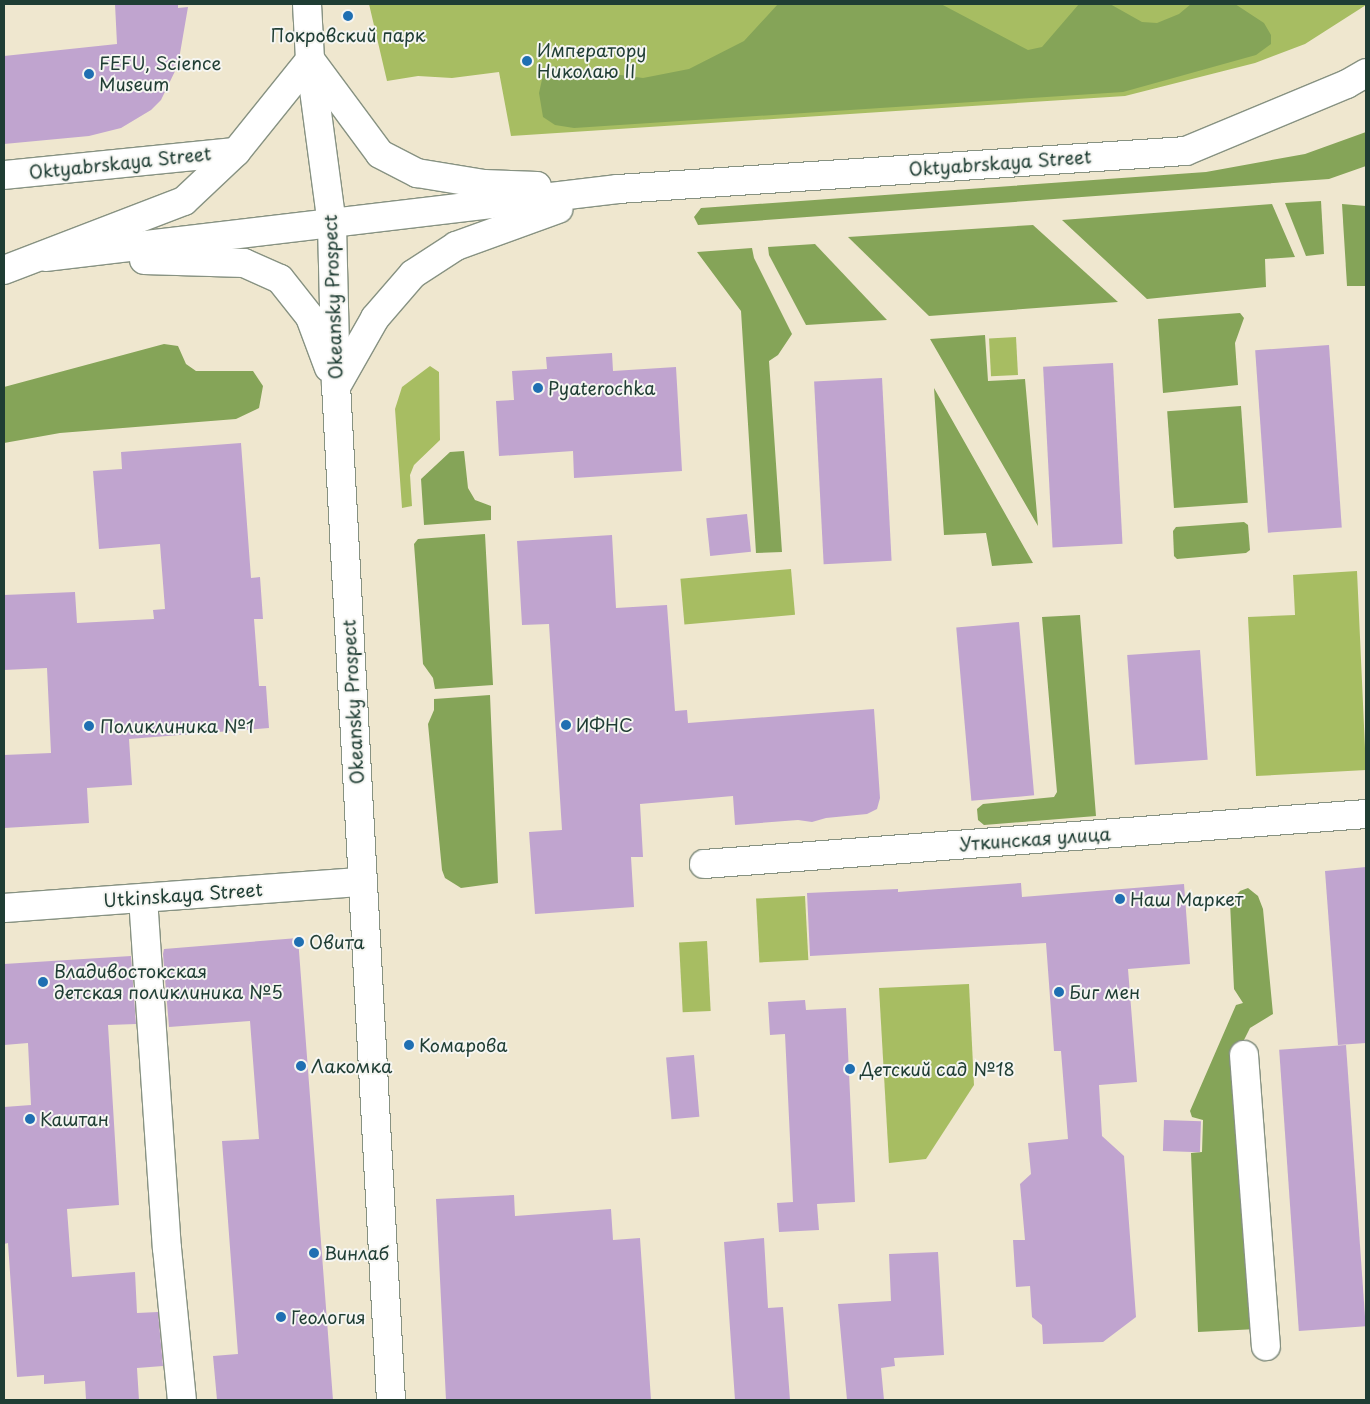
<!DOCTYPE html>
<meta charset="utf-8">
<style>
body{margin:0}
#map{position:relative;width:1370px;height:1404px;overflow:hidden;background:#efe7cf;font-family:"Playpen Sans",sans-serif}
div>[style]{position:absolute}
.green>*{inset:0;background:#a7bd62;transform-origin:0 0}
.forest>*{inset:0;background:#85a458;transform-origin:0 0}
.building>*{inset:0;background:#c0a4cf;transform-origin:0 0}
.roads{filter:drop-shadow(1px 0 #879282) drop-shadow(-1px 0 #879282) drop-shadow(0 1px #879282) drop-shadow(0 -1px #879282)}
.minor>*{height:28px;margin:-14px;padding:0 14px;transform-origin:14px;border-radius:14px;background:#fff}
.major>*{height:28px;margin:-14px;padding:0 14px;transform-origin:14px;border-radius:14px;background:#fff}
.dots>*{width:14px;height:14px;translate:-50% -50%;box-sizing:border-box;border:2px solid #f6f6f2;border-radius:50%}
span{translate:-50% -50%;white-space:nowrap;text-align:center;line-height:1.15;-webkit-text-stroke:4px #f6f6f2;paint-order:stroke}
.poi-label{font-size:18px;color:#1f3d34}
.left{translate:0 -50%;text-align:left}
.street-label{font-size:18px;color:#1f3d34}
.frame{position:absolute;inset:0;border:5px solid #1f3d34;pointer-events:none}
</style>
<div id="map">
<div class="green">
<i style="clip-path:polygon(369px 4px,1366px 4px,1366px 5px,1305px 44px,1255px 63px,1125px 96px,511px 136px,499px 72px,452px 78px,418px 76px,387px 81px)"></i>
<i style="left:1016px;top:337px;width:38px;height:27px;rotate:87deg"></i>
<i style="clip-path:polygon(430px 366px,439px 372px,440px 440px,414px 465px,410px 475px,412px 506px,402px 508px,395px 409px,402px 387px)"></i>
<i style="left:791px;top:569px;width:46px;height:111px;rotate:85deg"></i>
<i style="clip-path:polygon(1357px 571px,1366px 770px,1256px 776px,1248px 617px,1295px 615px,1293px 575px)"></i>
<i style="left:805px;top:896px;width:64px;height:49px;rotate:87deg"></i>
<i style="left:707px;top:941px;width:70px;height:28px;rotate:87deg"></i>
<i style="clip-path:polygon(969px 984px,974px 1085px,926px 1159px,889px 1163px,879px 988px)"></i>
</div>
<div class="forest">
<i style="clip-path:polygon(778px 4px,941px 4px,1028px 50px,1042px 47px,1079px 4px,1110px 4px,1142px 22px,1157px 23px,1179px 14px,1191px 4px,1235px 4px,1264px 23px,1271px 35px,1271px 44px,1256px 55px,1123px 92px,574px 128px,555px 125px,543px 117px,539px 93px,543px 75px,553px 66px,643px 78px,689px 69px,744px 41px)"></i>
<i style="clip-path:polygon(1366px 132px,1366px 166px,1329px 179px,698px 225px,694px 217px,701px 208px,1206px 172px,1305px 154px)"></i>
<i style="clip-path:polygon(1321px 201px,1324px 254px,1306px 256px,1285px 203px)"></i>
<i style="clip-path:polygon(1272px 204px,1295px 257px,1265px 259px,1266px 287px,1147px 299px,1062px 220px)"></i>
<i style="clip-path:polygon(1342px 204px,1366px 206px,1366px 286px,1347px 286px)"></i>
<i style="clip-path:polygon(1033px 225px,1118px 302px,929px 316px,848px 237px)"></i>
<i style="clip-path:polygon(815px 244px,887px 320px,806px 325px,769px 255px,768px 247px)"></i>
<i style="clip-path:polygon(752px 248px,754px 258px,792px 334px,778px 355px,769px 361px,782px 552px,756px 553px,741px 311px,697px 252px)"></i>
<i style="clip-path:polygon(1240px 313px,1244px 318px,1235px 343px,1238px 385px,1163px 393px,1158px 319px)"></i>
<i style="clip-path:polygon(985px 335px,988px 381px,1025px 379px,1038px 526px,930px 339px)"></i>
<i style="clip-path:polygon(164px 344px,178px 346px,186px 364px,196px 371px,253px 371px,263px 386px,259px 408px,236px 419px,60px 433px,4px 443px,4px 387px)"></i>
<i style="clip-path:polygon(934px 388px,1033px 563px,992px 566px,986px 533px,944px 535px)"></i>
<i style="left:1241px;top:406px;width:97px;height:74px;rotate:86deg"></i>
<i style="clip-path:polygon(464px 451px,468px 488px,475px 500px,491px 506px,491px 520px,424px 525px,421px 479px,450px 452px)"></i>
<i style="clip-path:polygon(1244px 522px,1248px 525px,1250px 550px,1246px 553px,1177px 559px,1174px 556px,1173px 531px,1176px 527px)"></i>
<i style="clip-path:polygon(485px 534px,493px 685px,435px 689px,433px 678px,423px 664px,414px 544px,418px 539px)"></i>
<i style="clip-path:polygon(1080px 615px,1096px 816px,984px 825px,978px 820px,977px 809px,983px 804px,1054px 797px,1057px 792px,1042px 617px)"></i>
<i style="clip-path:polygon(490px 695px,498px 883px,461px 888px,445px 878px,442px 870px,428px 724px,434px 710px,434px 699px)"></i>
<i style="clip-path:polygon(1248px 888px,1258px 896px,1263px 909px,1273px 1014px,1250px 1028px,1237px 1054px,1257px 1329px,1198px 1332px,1191px 1153px,1202px 1152px,1203px 1120px,1192px 1117px,1190px 1111px,1236px 1005px,1243px 1003px,1234px 989px,1230px 902px,1240px 891px)"></i>
</div>
<div class="building">
<i style="clip-path:polygon(115px 4px,178px 4px,178px 8px,188px 7px,178px 65px,161px 100px,151px 110px,121px 128px,89px 136px,4px 144px,4px 56px,117px 44px)"></i>
<i style="left:1329px;top:345px;width:183px;height:74px;rotate:86deg"></i>
<i style="clip-path:polygon(612px 353px,613px 371px,676px 367px,682px 471px,574px 478px,573px 451px,499px 456px,496px 401px,514px 400px,512px 371px,547px 369px,546px 357px)"></i>
<i style="left:1113px;top:363px;width:181px;height:70px;rotate:87deg"></i>
<i style="left:882px;top:378px;width:183px;height:68px;rotate:87deg"></i>
<i style="clip-path:polygon(241px 443px,251px 578px,260px 577px,263px 619px,254px 619px,259px 686px,266px 686px,269px 728px,129px 739px,132px 785px,87px 788px,89px 823px,4px 828px,4px 755px,51px 753px,47px 668px,4px 670px,4px 595px,75px 592px,77px 623px,154px 619px,153px 610px,165px 609px,160px 544px,99px 549px,93px 471px,122px 469px,121px 452px)"></i>
<i style="left:747px;top:514px;width:38px;height:41px;rotate:84deg"></i>
<i style="clip-path:polygon(612px 535px,616px 608px,667px 605px,675px 711px,687px 710px,688px 723px,874px 709px,880px 798px,877px 809px,867px 814px,826px 818px,812px 822px,798px 820px,735px 825px,733px 796px,640px 804px,643px 857px,631px 857px,634px 907px,535px 914px,529px 832px,562px 830px,549px 624px,522px 625px,517px 541px)"></i>
<i style="left:1019px;top:622px;width:174px;height:63px;rotate:85deg"></i>
<i style="left:1200px;top:650px;width:110px;height:73px;rotate:86deg"></i>
<i style="clip-path:polygon(1366px 867px,1366px 1043px,1338px 1045px,1325px 871px)"></i>
<i style="clip-path:polygon(1021px 883px,1022px 897px,1184px 884px,1190px 964px,1128px 969px,1137px 1082px,1099px 1085px,1102px 1136px,1124px 1156px,1136px 1317px,1103px 1342px,1043px 1344px,1042px 1325px,1032px 1317px,1030px 1286px,1016px 1287px,1013px 1240px,1025px 1240px,1020px 1184px,1031px 1174px,1028px 1143px,1068px 1139px,1061px 1051px,1054px 1051px,1046px 943px,810px 956px,807px 893px,898px 889px,898px 892px)"></i>
<i style="clip-path:polygon(298px 938px,333px 1400px,217px 1400px,213px 1356px,238px 1354px,222px 1141px,259px 1139px,250px 1021px,169px 1027px,163px 954px,164px 949px)"></i>
<i style="clip-path:polygon(131px 956px,136px 1024px,108px 1025px,119px 1205px,67px 1209px,72px 1277px,135px 1272px,137px 1313px,158px 1312px,163px 1366px,137px 1368px,139px 1400px,86px 1400px,85px 1381px,44px 1384px,44px 1375px,17px 1377px,8px 1243px,4px 1244px,4px 1107px,31px 1105px,28px 1043px,4px 1045px,4px 964px)"></i>
<i style="clip-path:polygon(805px 1000px,806px 1010px,846px 1008px,855px 1202px,817px 1204px,819px 1230px,779px 1232px,777px 1203px,793px 1202px,785px 1034px,770px 1035px,768px 1002px)"></i>
<i style="left:1346px;top:1045px;width:282px;height:67px;rotate:86deg"></i>
<i style="left:694px;top:1055px;width:62px;height:28px;rotate:85deg"></i>
<i style="left:1164px;top:1120px;width:37px;height:31px;rotate:2deg"></i>
<i style="clip-path:polygon(514px 1195px,515px 1216px,611px 1209px,613px 1240px,640px 1238px,651px 1400px,446px 1400px,436px 1199px)"></i>
<i style="clip-path:polygon(764px 1238px,768px 1308px,783px 1307px,790px 1400px,735px 1400px,724px 1242px)"></i>
<i style="clip-path:polygon(938px 1252px,944px 1355px,894px 1358px,895px 1366px,881px 1368px,884px 1400px,847px 1400px,838px 1304px,891px 1301px,889px 1254px)"></i>
</div>
<div class="roads">
<div class="minor">
<i style="left:4px;top:175px;width:233px;rotate:-5.7deg"></i>
<i style="left:704px;top:864px;width:664px;rotate:-4.32deg"></i>
<i style="left:143px;top:898px;width:351px;rotate:86.1deg"></i>
<i style="left:167px;top:1248px;width:153px;rotate:84.4deg"></i>
<i style="left:4px;top:908px;width:359px;rotate:-4.2deg"></i>
<i style="left:1244px;top:1055px;width:292px;rotate:85.7deg"></i>
</div>
<div class="major">
<i style="left:307px;top:4px;width:56px;rotate:86.9deg"></i>
<i style="left:310px;top:60px;width:166px;rotate:82.4deg"></i>
<i style="left:332px;top:225px;width:160px;rotate:88.6deg"></i>
<i style="left:336px;top:385px;width:1016px;rotate:86.9deg"></i>
<i style="left:312px;top:62px;width:114px;rotate:53.5deg"></i>
<i style="left:380px;top:154px;width:42px;rotate:27.2deg"></i>
<i style="left:417px;top:173px;width:68px;rotate:9.3deg"></i>
<i style="left:484px;top:184px;width:53px;rotate:2.2deg"></i>
<i style="left:45px;top:257px;width:577px;rotate:-6.77deg"></i>
<i style="left:618px;top:189px;width:569px;rotate:-3.83deg"></i>
<i style="left:1186px;top:151px;width:174px;rotate:-22.6deg"></i>
<i style="left:1347px;top:84px;width:22px;rotate:-30deg"></i>
<i style="left:144px;top:260px;width:100px;rotate:1.7deg"></i>
<i style="left:244px;top:263px;width:39px;rotate:24deg"></i>
<i style="left:280px;top:279px;width:48px;rotate:51.7deg"></i>
<i style="left:310px;top:317px;width:54px;rotate:69.6deg"></i>
<i style="left:4px;top:270px;width:193px;rotate:-21deg"></i>
<i style="left:184px;top:201px;width:71px;rotate:-43.3deg"></i>
<i style="left:236px;top:152px;width:118px;rotate:-51.2deg"></i>
<i style="left:337px;top:385px;width:77px;rotate:-60.4deg"></i>
<i style="left:375px;top:318px;width:58px;rotate:-49.2deg"></i>
<i style="left:413px;top:274px;width:51px;rotate:-33.1deg"></i>
<i style="left:456px;top:246px;width:109px;rotate:-19.9deg"></i>
</div>
</div>
<div class="dots">
<i style="left:348px;top:16px;background:#1f6fb2"></i>
<i style="left:527px;top:61px;background:#1f6fb2"></i>
<i style="left:89px;top:74px;background:#1f6fb2"></i>
<i style="left:538px;top:388px;background:#1f6fb2"></i>
<i style="left:566px;top:725px;background:#1f6fb2"></i>
<i style="left:89px;top:726px;background:#1f6fb2"></i>
<i style="left:1120px;top:899px;background:#1f6fb2"></i>
<i style="left:299px;top:942px;background:#1f6fb2"></i>
<i style="left:43px;top:982px;background:#1f6fb2"></i>
<i style="left:1059px;top:992px;background:#1f6fb2"></i>
<i style="left:409px;top:1045px;background:#1f6fb2"></i>
<i style="left:301px;top:1066px;background:#1f6fb2"></i>
<i style="left:850px;top:1069px;background:#1f6fb2"></i>
<i style="left:30px;top:1119px;background:#1f6fb2"></i>
<i style="left:314px;top:1253px;background:#1f6fb2"></i>
<i style="left:281px;top:1317px;background:#1f6fb2"></i>
</div>
<div class="poi-label">
<span style="left:348px;top:35px">Покровский парк</span>
<span class="left" style="left:537px;top:61px">Императору<br>Николаю II</span>
<span class="left" style="left:99px;top:74px">FEFU, Science<br>Museum</span>
<span class="left" style="left:548px;top:388px">Pyaterochka</span>
<span class="left" style="left:576px;top:725px">ИФНС</span>
<span class="left" style="left:100px;top:726px">Поликлиника №1</span>
<span class="left" style="left:1130px;top:899px">Наш Маркет</span>
<span class="left" style="left:309px;top:942px">Овита</span>
<span class="left" style="left:54px;top:982px">Владивостокская<br>детская поликлиника №5</span>
<span class="left" style="left:1069px;top:992px">Биг мен</span>
<span class="left" style="left:419px;top:1045px">Комарова</span>
<span class="left" style="left:311px;top:1066px">Лакомка</span>
<span class="left" style="left:860px;top:1069px">Детский сад №18</span>
<span class="left" style="left:40px;top:1119px">Каштан</span>
<span class="left" style="left:324px;top:1253px">Винлаб</span>
<span class="left" style="left:291px;top:1317px">Геология</span>
</div>
<div class="street-label">
<span style="left:120px;top:163px;rotate:-6deg">Oktyabrskaya Street</span>
<span style="left:1000px;top:163px;rotate:-4deg">Oktyabrskaya Street</span>
<span style="left:333px;top:297px;rotate:-92deg">Okeansky Prospect</span>
<span style="left:353px;top:702px;rotate:-93deg">Okeansky Prospect</span>
<span style="left:1035px;top:839px;rotate:-4deg">Уткинская улица</span>
<span style="left:183px;top:895px;rotate:-4deg">Utkinskaya Street</span>
</div>
<div class="frame"></div>
</div>
